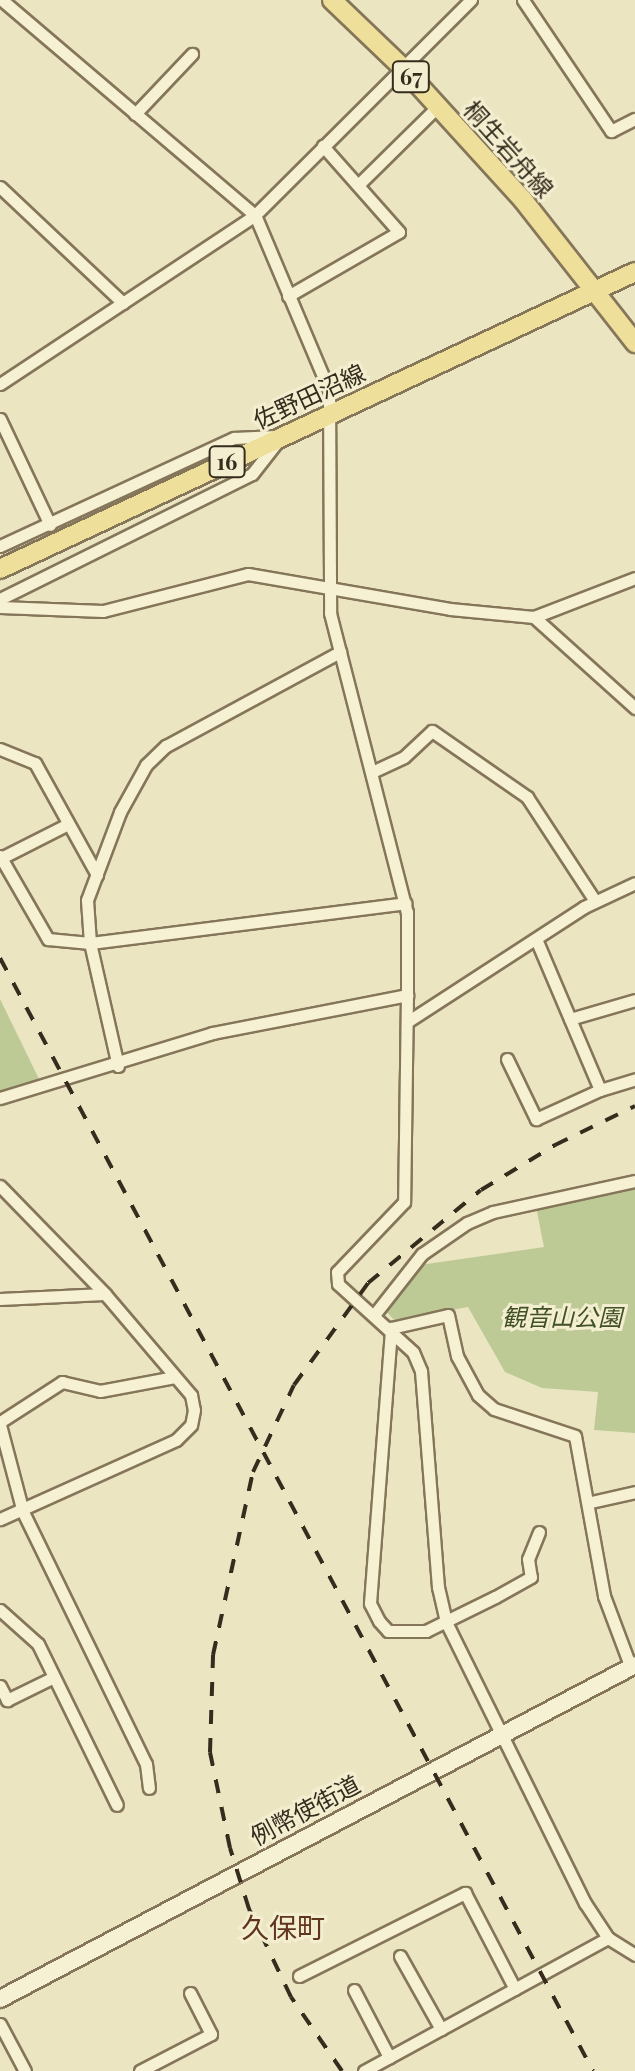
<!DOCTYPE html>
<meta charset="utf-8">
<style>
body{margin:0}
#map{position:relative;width:635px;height:2071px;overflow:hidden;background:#ece5c2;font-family:"Playfair Display","Noto Sans JP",serif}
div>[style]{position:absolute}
.green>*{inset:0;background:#bdca96}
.roads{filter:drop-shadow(2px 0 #85765a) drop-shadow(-2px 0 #85765a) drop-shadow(0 2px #85765a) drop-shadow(0 -2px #85765a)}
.street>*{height:11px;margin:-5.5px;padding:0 5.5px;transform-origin:5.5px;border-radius:5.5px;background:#f7f1d4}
.secondary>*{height:16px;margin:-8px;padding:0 8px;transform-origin:8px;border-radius:8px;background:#f7f1d4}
.primary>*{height:18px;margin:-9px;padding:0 9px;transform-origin:9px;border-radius:9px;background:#eedf9a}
.rail>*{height:4px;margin-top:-2px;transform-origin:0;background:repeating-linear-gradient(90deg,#352c1d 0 14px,transparent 0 28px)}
span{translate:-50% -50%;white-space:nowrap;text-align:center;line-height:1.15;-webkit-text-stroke:6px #f4eed1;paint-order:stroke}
.shield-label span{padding:2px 6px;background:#f4eed1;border:2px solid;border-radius:6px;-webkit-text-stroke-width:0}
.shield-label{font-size:22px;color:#352c1d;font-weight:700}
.street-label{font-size:24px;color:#352c1d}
.park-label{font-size:24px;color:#405125;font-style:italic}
.quarter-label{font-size:28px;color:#60351e}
</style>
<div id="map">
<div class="green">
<i style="clip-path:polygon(0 999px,40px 1081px,0 1092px)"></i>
<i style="clip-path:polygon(635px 1188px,635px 1433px,594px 1430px,598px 1392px,542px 1388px,505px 1372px,468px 1307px,394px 1320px,384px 1309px,420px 1265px,544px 1247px,536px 1207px)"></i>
</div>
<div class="roads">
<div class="street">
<i style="left:2px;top:0;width:332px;rotate:40.4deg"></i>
<i style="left:255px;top:215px;width:190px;rotate:67.1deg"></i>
<i style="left:329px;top:390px;width:223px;rotate:89.7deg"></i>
<i style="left:330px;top:613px;width:309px;rotate:75.6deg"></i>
<i style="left:407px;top:912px;width:83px;rotate:90deg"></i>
<i style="left:407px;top:995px;width:207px;rotate:90.8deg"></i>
<i style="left:404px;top:1202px;width:97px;rotate:133.7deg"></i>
<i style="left:337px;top:1272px;width:12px;rotate:85deg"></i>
<i style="left:338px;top:1284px;width:101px;rotate:42.2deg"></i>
<i style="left:413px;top:1352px;width:21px;rotate:67deg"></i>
<i style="left:421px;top:1371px;width:217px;rotate:85.5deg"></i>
<i style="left:438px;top:1587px;width:36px;rotate:77deg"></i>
<i style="left:446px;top:1622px;width:313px;rotate:63.7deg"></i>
<i style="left:585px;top:1903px;width:42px;rotate:56.7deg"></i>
<i style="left:608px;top:1938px;width:32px;rotate:32deg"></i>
<i style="left:523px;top:0;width:158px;rotate:56.1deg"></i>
<i style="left:611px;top:131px;width:27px;rotate:-27deg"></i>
<i style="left:135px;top:114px;width:83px;rotate:-46.5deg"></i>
<i style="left:358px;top:185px;width:112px;rotate:-44.6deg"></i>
<i style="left:0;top:187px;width:169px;rotate:43.3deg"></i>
<i style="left:288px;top:296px;width:128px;rotate:-30deg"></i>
<i style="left:399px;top:232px;width:115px;rotate:-131.5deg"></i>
<i style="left:0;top:384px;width:306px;rotate:-33.5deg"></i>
<i style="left:255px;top:215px;width:305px;rotate:-44.9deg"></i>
<i style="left:0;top:419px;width:117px;rotate:64.7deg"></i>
<i style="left:0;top:546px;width:258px;rotate:-24.8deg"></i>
<i style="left:234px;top:438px;width:42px;rotate:-2.7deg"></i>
<i style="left:0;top:599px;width:281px;rotate:-26.4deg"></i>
<i style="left:252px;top:474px;width:39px;rotate:-52deg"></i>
<i style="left:0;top:607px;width:103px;rotate:2.2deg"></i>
<i style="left:103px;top:611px;width:150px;rotate:-14.3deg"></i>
<i style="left:248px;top:574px;width:205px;rotate:9.8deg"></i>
<i style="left:450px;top:609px;width:84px;rotate:5.4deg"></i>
<i style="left:534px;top:617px;width:108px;rotate:-21.1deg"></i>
<i style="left:534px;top:617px;width:136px;rotate:42deg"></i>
<i style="left:0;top:749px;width:38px;rotate:22deg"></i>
<i style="left:35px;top:763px;width:128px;rotate:61deg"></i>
<i style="left:372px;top:772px;width:35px;rotate:-25deg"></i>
<i style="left:404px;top:757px;width:38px;rotate:-43deg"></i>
<i style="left:432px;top:731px;width:116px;rotate:34.8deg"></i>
<i style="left:527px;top:797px;width:124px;rotate:56.8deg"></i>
<i style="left:0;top:856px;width:96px;rotate:60deg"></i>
<i style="left:48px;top:939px;width:42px;rotate:5.4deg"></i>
<i style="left:90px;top:943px;width:318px;rotate:-7.2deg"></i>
<i style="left:1px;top:858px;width:75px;rotate:-26.9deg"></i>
<i style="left:536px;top:939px;width:164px;rotate:67deg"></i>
<i style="left:600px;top:1090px;width:37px;rotate:-17deg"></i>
<i style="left:570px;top:1019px;width:68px;rotate:-16.3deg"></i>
<i style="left:407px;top:1022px;width:211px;rotate:-33deg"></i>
<i style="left:584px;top:907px;width:56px;rotate:-25.2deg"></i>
<i style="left:507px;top:1059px;width:67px;rotate:64.2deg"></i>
<i style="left:536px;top:1119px;width:70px;rotate:-24.4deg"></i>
<i style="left:118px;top:1066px;width:126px;rotate:-102.8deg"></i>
<i style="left:90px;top:943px;width:43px;rotate:-94deg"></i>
<i style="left:87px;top:900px;width:94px;rotate:-69.4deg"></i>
<i style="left:120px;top:812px;width:54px;rotate:-61deg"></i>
<i style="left:146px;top:765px;width:28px;rotate:-44deg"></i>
<i style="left:166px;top:746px;width:198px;rotate:-28.4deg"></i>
<i style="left:0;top:1098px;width:222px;rotate:-17deg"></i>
<i style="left:212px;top:1033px;width:199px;rotate:-11deg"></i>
<i style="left:0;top:1186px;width:151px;rotate:45.8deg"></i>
<i style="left:105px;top:1294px;width:133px;rotate:49.6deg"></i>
<i style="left:191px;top:1395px;width:15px;rotate:79deg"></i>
<i style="left:194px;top:1410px;width:15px;rotate:101deg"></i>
<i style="left:191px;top:1425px;width:21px;rotate:135deg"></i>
<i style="left:176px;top:1440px;width:193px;rotate:155.8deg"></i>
<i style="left:0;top:1299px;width:104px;rotate:-2.8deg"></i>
<i style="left:374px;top:1315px;width:78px;rotate:-51.8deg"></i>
<i style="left:422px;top:1254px;width:55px;rotate:-34.6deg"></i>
<i style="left:467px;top:1223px;width:28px;rotate:-23deg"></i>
<i style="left:493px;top:1212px;width:145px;rotate:-12.3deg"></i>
<i style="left:0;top:1422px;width:74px;rotate:-32.8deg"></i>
<i style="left:62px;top:1382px;width:39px;rotate:13deg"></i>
<i style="left:100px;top:1391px;width:76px;rotate:-10.6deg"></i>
<i style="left:0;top:1425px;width:90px;rotate:75.2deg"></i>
<i style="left:23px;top:1512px;width:280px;rotate:64deg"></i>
<i style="left:146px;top:1764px;width:24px;rotate:83deg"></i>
<i style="left:591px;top:1502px;width:45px;rotate:-12.8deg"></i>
<i style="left:539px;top:1532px;width:29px;rotate:112deg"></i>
<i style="left:528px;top:1559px;width:18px;rotate:81deg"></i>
<i style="left:531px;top:1577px;width:41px;rotate:150.9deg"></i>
<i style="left:495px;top:1597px;width:77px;rotate:153.8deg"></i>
<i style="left:426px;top:1631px;width:38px;rotate:180deg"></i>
<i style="left:388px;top:1631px;width:13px;rotate:-132deg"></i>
<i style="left:379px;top:1621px;width:20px;rotate:-117deg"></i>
<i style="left:370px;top:1603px;width:276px;rotate:-85.6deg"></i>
<i style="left:391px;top:1328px;width:58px;rotate:-12.8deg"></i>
<i style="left:448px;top:1315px;width:42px;rotate:77.6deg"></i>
<i style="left:457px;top:1356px;width:44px;rotate:61.7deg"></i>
<i style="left:478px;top:1395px;width:21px;rotate:41deg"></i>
<i style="left:494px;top:1409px;width:85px;rotate:18.4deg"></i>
<i style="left:575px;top:1436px;width:163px;rotate:79.7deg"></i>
<i style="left:604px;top:1596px;width:77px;rotate:69.4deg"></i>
<i style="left:0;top:1610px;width:51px;rotate:41.8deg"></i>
<i style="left:38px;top:1644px;width:179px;rotate:63.9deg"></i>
<i style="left:0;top:1686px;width:16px;rotate:63deg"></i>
<i style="left:7px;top:1700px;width:52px;rotate:-26.1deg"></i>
<i style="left:400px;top:1956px;width:84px;rotate:60.7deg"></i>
<i style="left:299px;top:1976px;width:186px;rotate:-26.6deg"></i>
<i style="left:465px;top:1893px;width:108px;rotate:62.5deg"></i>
<i style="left:354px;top:1990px;width:76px;rotate:62.4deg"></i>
<i style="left:0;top:2024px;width:53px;rotate:62deg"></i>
<i style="left:140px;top:2071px;width:80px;rotate:-27.5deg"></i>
<i style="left:211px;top:2034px;width:46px;rotate:-117.1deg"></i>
<i style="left:364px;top:2071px;width:278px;rotate:-28.6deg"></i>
</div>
<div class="secondary">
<i style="left:0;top:1999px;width:717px;rotate:-27.74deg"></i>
</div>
<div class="primary">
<i style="left:332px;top:0;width:98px;rotate:43.8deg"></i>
<i style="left:403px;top:68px;width:178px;rotate:47.7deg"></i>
<i style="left:523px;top:200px;width:182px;rotate:51.9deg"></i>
<i style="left:0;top:569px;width:701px;rotate:-25.07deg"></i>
</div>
</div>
<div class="rail">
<i style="left:0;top:958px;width:1261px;rotate:61.95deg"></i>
<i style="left:342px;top:2071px;width:90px;rotate:-124.6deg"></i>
<i style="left:291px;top:1997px;width:98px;rotate:-115.5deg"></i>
<i style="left:249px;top:1909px;width:64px;rotate:-107.3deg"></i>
<i style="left:230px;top:1848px;width:98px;rotate:-101.8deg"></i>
<i style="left:210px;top:1752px;width:97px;rotate:-88.2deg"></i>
<i style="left:213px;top:1655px;width:187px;rotate:-77.7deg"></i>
<i style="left:253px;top:1472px;width:96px;rotate:-64.8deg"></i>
<i style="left:294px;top:1385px;width:126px;rotate:-54deg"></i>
<i style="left:368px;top:1283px;width:146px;rotate:-39.5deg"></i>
<i style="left:481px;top:1190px;width:87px;rotate:-31.3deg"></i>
<i style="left:555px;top:1145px;width:89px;rotate:-26deg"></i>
</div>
<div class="shield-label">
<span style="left:411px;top:77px">67</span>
<span style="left:227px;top:462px">16</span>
</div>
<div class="street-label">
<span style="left:509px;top:149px;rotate:48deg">桐生岩舟線</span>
<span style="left:309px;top:396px;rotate:-25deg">佐野田沼線</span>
<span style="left:305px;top:1810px;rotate:-28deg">例幣使街道</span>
</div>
<div class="park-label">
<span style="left:562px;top:1317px">観音山公園</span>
</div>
<div class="quarter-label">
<span style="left:283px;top:1927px">久保町</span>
</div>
</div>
